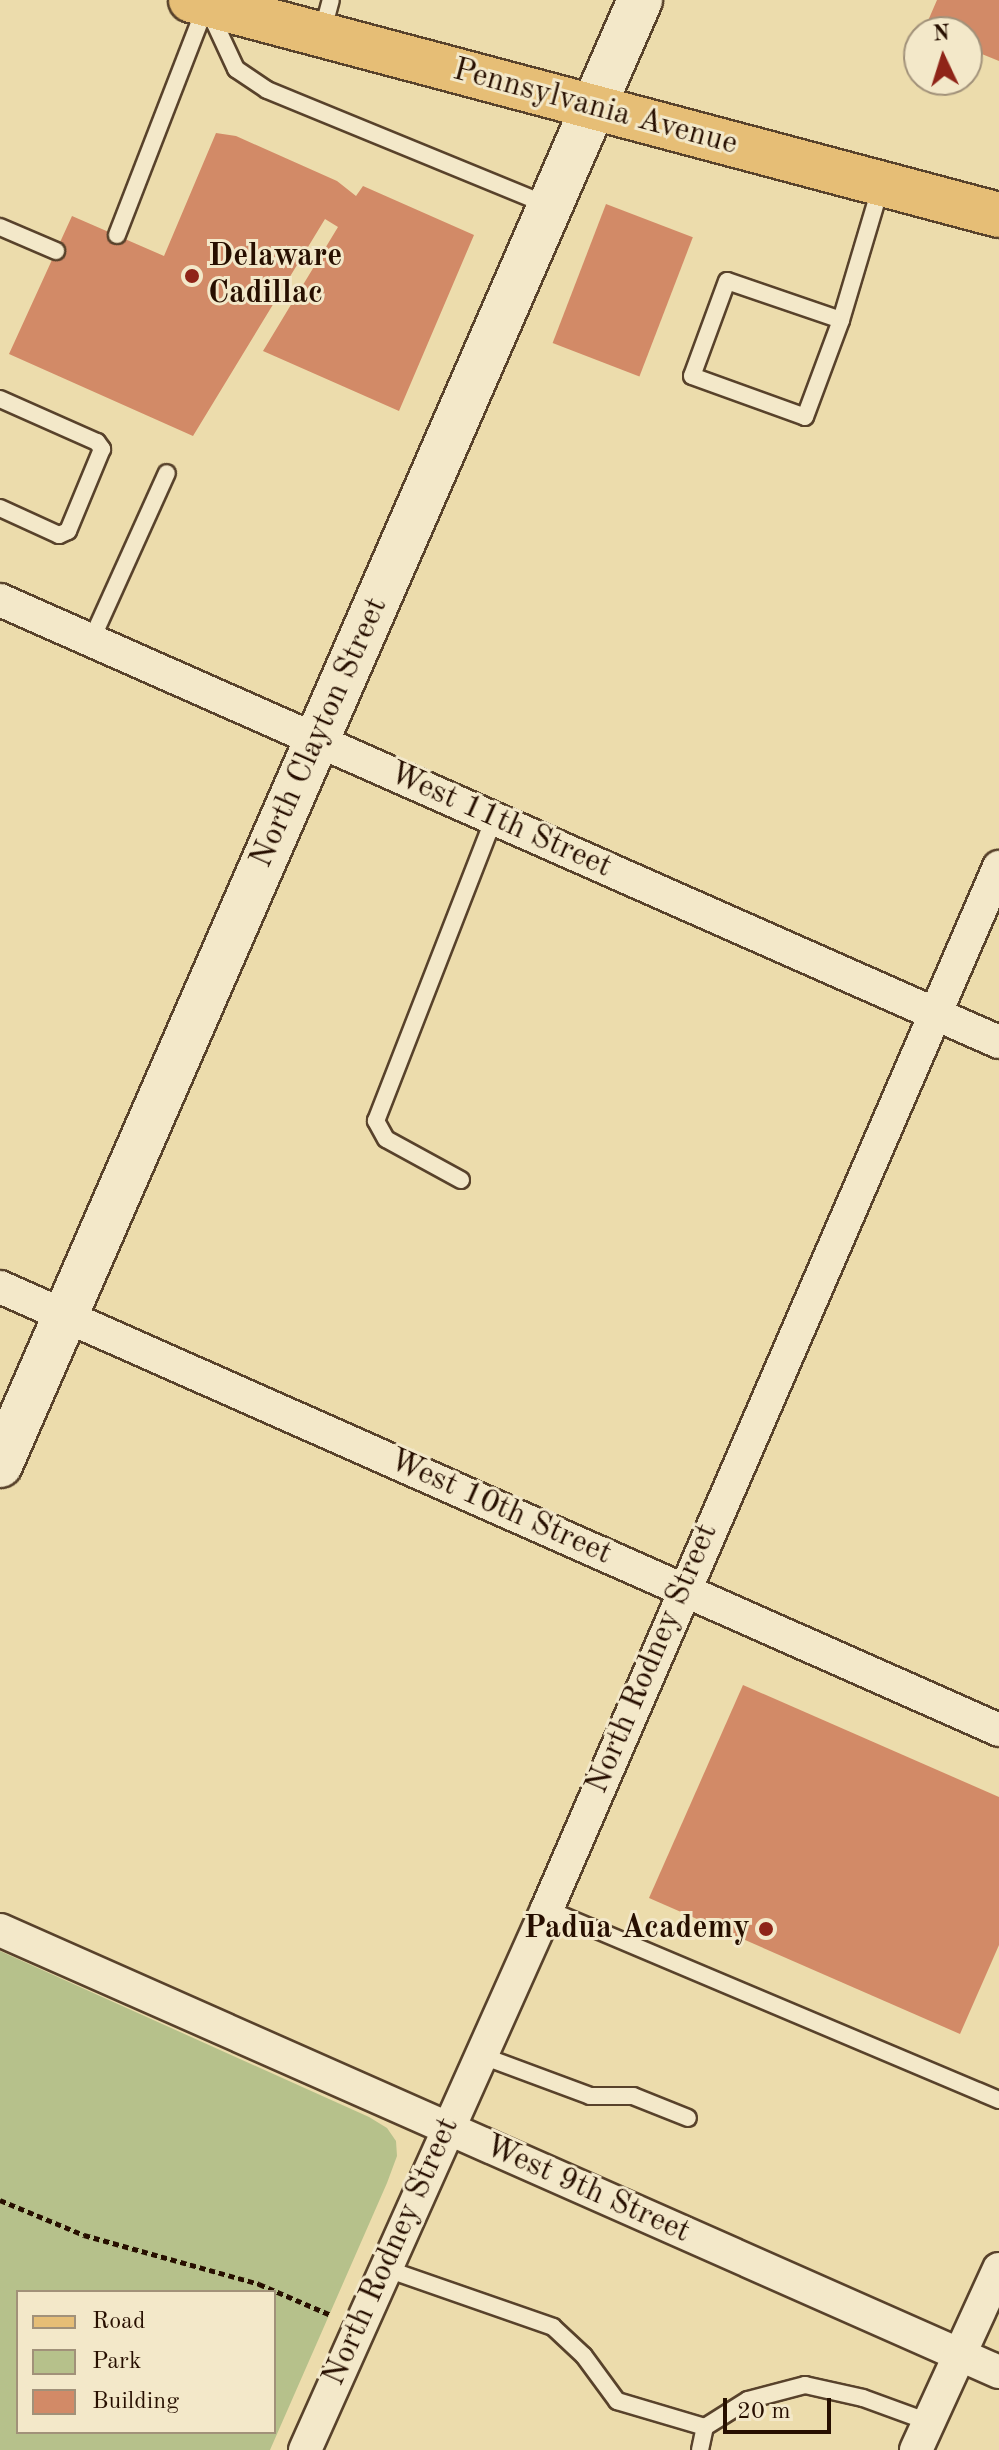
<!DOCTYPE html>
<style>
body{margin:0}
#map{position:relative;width:999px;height:2450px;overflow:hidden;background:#ecdcac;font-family:"Old Standard TT",serif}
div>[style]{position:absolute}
.green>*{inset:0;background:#b6c18b}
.building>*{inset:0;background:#d28a67;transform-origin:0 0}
.path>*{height:5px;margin-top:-2.5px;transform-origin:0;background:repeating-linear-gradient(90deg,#270f00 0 6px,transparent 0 10px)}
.roads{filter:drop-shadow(2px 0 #58422b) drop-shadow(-2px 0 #58422b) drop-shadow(0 2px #58422b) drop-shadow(0 -2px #58422b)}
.lane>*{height:16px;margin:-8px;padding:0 8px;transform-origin:8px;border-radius:8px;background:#f3e8c9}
.street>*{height:32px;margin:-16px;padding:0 16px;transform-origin:16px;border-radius:16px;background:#f3e8c9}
.secondary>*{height:44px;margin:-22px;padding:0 22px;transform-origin:22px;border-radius:22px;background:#f3e8c9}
.primary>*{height:44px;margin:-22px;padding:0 22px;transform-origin:22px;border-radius:22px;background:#e6be76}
.dots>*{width:22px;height:22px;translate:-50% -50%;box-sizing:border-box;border:4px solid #f3e8c9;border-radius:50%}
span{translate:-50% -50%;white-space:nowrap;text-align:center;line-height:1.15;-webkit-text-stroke:6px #f3e8c9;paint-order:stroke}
.street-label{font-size:32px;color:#270f00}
.poi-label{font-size:32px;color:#270f00;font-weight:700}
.left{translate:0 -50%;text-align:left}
.right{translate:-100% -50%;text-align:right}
.legend{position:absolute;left:16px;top:2290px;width:260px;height:144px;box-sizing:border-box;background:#f3e8c9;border:2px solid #a19179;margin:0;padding:10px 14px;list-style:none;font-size:24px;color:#270f00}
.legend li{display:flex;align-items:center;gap:16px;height:40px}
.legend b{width:40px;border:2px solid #a19179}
.north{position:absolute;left:903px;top:16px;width:80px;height:80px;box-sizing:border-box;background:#f3e8c9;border:2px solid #a19179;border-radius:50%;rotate:356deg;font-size:22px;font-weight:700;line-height:32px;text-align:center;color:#270f00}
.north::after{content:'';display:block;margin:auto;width:28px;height:36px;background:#8f2418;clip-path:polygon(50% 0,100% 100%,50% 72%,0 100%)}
.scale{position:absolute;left:723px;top:2398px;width:108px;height:36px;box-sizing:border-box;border:4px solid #270f00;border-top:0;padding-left:10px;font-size:24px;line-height:28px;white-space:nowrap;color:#270f00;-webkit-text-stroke:6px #f3e8c9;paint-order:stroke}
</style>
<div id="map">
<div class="green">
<i style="clip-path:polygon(evenodd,0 1951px,369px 2117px,387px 2128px,396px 2141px,397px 2156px,387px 2183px,270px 2450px,0 2450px,0 1951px,18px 2292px,274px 2292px,274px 2432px,18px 2432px,18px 2292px)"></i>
</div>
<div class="building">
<i style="clip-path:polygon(937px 0,999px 0,999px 61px,967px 48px,967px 32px,924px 30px)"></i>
<i style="clip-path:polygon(216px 133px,236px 136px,337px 181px,356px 196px,363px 186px,474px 235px,399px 411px,263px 351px,338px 227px,325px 219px,193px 436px,9px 354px,72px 216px,164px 256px)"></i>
<i style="left:606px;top:204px;width:93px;height:149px;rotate:21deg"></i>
<i style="clip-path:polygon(743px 1685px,999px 1797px,999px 1945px,960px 2034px,649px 1898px)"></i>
</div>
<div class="path">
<i style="left:0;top:2200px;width:91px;rotate:22.6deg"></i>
<i style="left:84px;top:2235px;width:182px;rotate:15.6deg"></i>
<i style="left:259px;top:2284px;width:78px;rotate:23.3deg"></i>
</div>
<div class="roads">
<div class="lane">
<i style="left:210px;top:13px;width:62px;rotate:65.1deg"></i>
<i style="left:236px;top:69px;width:37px;rotate:34deg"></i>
<i style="left:267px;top:90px;width:306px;rotate:22.3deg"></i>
<i style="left:322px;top:33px;width:34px;rotate:-75deg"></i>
<i style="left:0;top:227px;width:61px;rotate:23.2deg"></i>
<i style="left:117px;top:235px;width:247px;rotate:-68.8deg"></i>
<i style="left:841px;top:320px;width:120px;rotate:-161.1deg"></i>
<i style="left:727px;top:281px;width:101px;rotate:110.2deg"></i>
<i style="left:692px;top:376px;width:120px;rotate:19.9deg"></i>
<i style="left:805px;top:417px;width:103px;rotate:-69.6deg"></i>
<i style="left:841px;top:320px;width:140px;rotate:-73.4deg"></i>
<i style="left:0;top:399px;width:106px;rotate:23.9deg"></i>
<i style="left:97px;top:442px;width:9px;rotate:54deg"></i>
<i style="left:102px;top:449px;width:89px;rotate:112.5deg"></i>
<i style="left:68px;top:531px;width:10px;rotate:156deg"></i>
<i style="left:59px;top:535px;width:65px;rotate:-155.4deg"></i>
<i style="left:91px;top:641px;width:184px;rotate:-65.7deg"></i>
<i style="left:461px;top:1180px;width:85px;rotate:-151.3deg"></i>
<i style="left:386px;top:1139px;width:21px;rotate:-119deg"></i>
<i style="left:376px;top:1121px;width:324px;rotate:-68.7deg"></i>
<i style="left:547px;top:1909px;width:491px;rotate:22.9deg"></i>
<i style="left:480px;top:2055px;width:117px;rotate:20.4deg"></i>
<i style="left:590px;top:2096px;width:43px"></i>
<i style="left:633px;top:2096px;width:59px;rotate:21.8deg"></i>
<i style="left:384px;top:2268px;width:179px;rotate:19.2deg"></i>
<i style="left:553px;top:2327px;width:42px;rotate:43.1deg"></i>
<i style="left:584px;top:2356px;width:56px;rotate:53.7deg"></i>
<i style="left:617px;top:2401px;width:92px;rotate:16.5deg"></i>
<i style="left:700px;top:2450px;width:24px;rotate:-78deg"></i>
<i style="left:705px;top:2427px;width:51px;rotate:-32.1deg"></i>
<i style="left:748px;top:2400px;width:59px;rotate:-14.7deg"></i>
<i style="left:805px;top:2385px;width:59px;rotate:12.6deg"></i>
<i style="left:863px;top:2398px;width:70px;rotate:20deg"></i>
</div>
<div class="street">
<i style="left:0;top:600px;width:1092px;rotate:23.87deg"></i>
<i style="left:0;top:1287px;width:1093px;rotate:23.91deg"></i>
<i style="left:0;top:1930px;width:1092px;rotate:23.87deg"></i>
<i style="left:305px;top:2450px;width:593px;rotate:-65.9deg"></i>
<i style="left:547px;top:1909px;width:1136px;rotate:-66.55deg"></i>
<i style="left:916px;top:2450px;width:199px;rotate:-65.4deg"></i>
</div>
<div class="secondary">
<i style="left:0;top:1465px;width:1599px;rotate:-66.4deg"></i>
</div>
<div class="primary">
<i style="left:191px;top:0;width:836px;rotate:14.9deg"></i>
</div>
</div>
<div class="dots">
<i style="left:192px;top:276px;background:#8f2418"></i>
<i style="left:766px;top:1929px;background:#8f2418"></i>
</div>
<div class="street-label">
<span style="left:595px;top:108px;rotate:15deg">Pennsylvania Avenue</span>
<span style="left:320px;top:733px;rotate:-66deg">North Clayton Street</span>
<span style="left:500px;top:821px;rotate:24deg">West 11th Street</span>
<span style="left:500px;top:1508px;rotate:24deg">West 10th Street</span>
<span style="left:653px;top:1659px;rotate:-67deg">North Rodney Street</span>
<span style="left:587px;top:2190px;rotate:24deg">West 9th Street</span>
<span style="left:392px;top:2252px;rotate:-66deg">North Rodney Street</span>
</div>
<div class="poi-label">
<span class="left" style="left:208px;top:276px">Delaware<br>Cadillac</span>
<span class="right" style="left:750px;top:1929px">Padua Academy</span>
</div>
<ul class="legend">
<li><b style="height:10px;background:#e6be76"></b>Road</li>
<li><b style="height:22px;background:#b6c18b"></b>Park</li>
<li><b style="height:22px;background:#d28a67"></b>Building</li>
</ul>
<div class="north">N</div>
<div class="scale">20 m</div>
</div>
